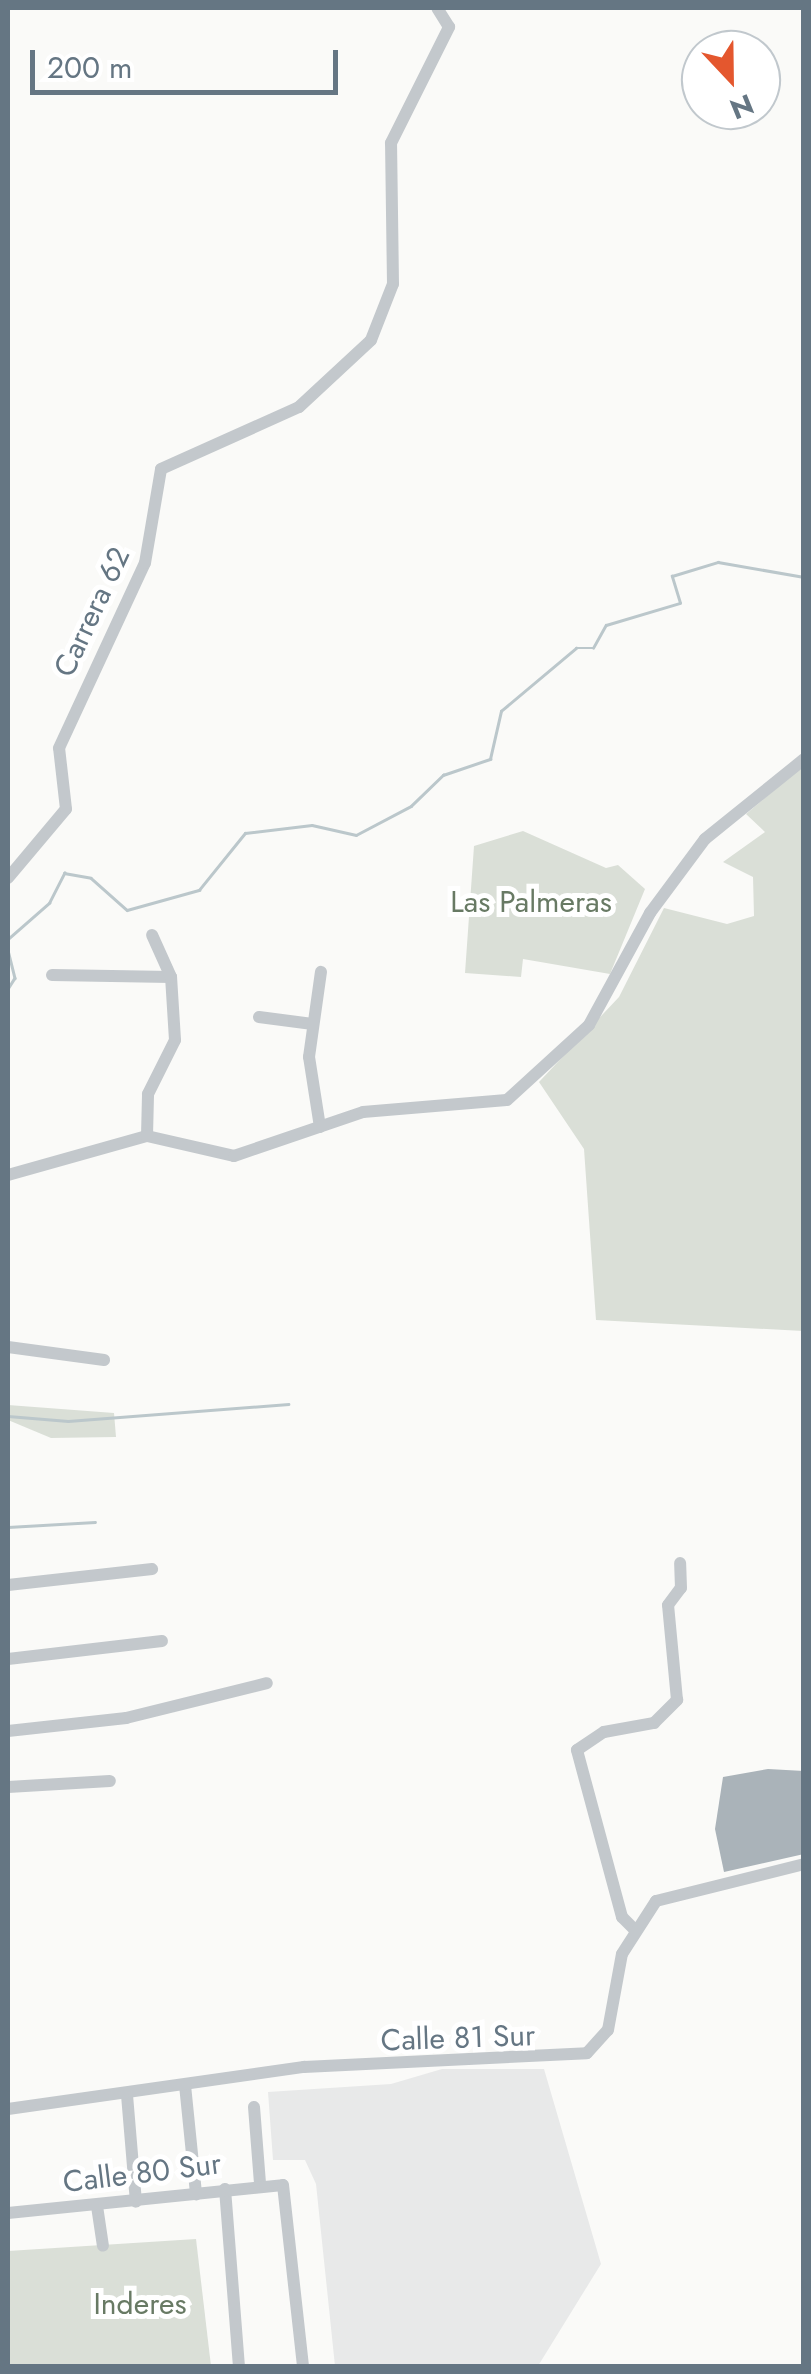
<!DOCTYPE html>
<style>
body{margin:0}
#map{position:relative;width:811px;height:2374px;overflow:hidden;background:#fafaf8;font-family:Jost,sans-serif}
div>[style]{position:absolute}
.built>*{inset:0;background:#e8e9e9}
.green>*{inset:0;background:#dadfd7}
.stream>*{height:2.5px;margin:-1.25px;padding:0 1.25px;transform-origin:1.25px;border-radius:1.25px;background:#bbc7cb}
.building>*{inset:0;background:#aab3b9}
.minor>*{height:12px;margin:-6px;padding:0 6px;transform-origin:6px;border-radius:6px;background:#c3c8cc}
span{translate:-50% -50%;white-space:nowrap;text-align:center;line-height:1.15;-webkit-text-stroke:10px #fff;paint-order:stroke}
.street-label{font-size:30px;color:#657683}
.park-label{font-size:30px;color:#687a64}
.frame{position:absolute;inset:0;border:10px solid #657683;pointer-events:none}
.north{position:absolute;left:681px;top:30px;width:100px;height:100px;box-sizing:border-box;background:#fff;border:2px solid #c1c8cd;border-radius:50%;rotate:158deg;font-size:28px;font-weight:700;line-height:40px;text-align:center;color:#657683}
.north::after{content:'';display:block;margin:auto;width:35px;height:45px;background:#e4572e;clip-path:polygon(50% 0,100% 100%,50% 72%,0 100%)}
.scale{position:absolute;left:30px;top:50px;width:308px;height:45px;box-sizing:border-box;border:5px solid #657683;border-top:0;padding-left:12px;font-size:30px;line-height:35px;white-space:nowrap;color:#657683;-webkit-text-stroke:8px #fff;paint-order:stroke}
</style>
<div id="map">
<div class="built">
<i style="clip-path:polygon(442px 2069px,544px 2069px,601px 2264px,538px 2366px,335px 2366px,316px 2184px,305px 2160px,273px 2160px,268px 2092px,391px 2084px)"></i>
</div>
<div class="green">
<i style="clip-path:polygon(803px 766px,803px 1331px,596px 1320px,584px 1149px,539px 1082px,619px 997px,664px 908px,727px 924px,754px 916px,753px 877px,723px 862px,765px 832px,746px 814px)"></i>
<i style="clip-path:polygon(523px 831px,606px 868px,618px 865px,645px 889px,610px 974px,523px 959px,521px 977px,465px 973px,474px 846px)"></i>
<i style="clip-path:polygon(8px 1405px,114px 1413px,116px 1437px,51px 1438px,8px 1420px)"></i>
<i style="clip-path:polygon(196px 2239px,211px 2366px,8px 2366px,8px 2251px)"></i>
</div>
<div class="stream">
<i style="left:8px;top:939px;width:55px;rotate:-41.3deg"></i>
<i style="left:49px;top:903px;width:34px;rotate:-63deg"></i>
<i style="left:64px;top:873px;width:27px;rotate:10deg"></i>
<i style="left:91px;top:878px;width:48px;rotate:41.6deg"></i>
<i style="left:127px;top:910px;width:75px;rotate:-15.5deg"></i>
<i style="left:199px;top:890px;width:73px;rotate:-51.1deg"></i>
<i style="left:245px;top:833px;width:67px;rotate:-6.8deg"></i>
<i style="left:312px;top:825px;width:45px;rotate:12.8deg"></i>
<i style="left:356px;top:835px;width:62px;rotate:-27.8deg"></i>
<i style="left:411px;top:806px;width:45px;rotate:-44.1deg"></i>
<i style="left:443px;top:775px;width:50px;rotate:-18.8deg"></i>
<i style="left:490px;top:759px;width:49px;rotate:-77.1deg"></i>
<i style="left:501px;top:711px;width:98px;rotate:-40deg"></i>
<i style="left:576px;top:648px;width:17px"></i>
<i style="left:593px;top:648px;width:26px;rotate:-61deg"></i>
<i style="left:606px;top:625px;width:77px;rotate:-16.6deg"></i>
<i style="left:680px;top:603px;width:28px;rotate:-107deg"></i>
<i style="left:672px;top:576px;width:48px;rotate:-16.9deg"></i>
<i style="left:718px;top:562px;width:87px;rotate:9.9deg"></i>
<i style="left:8px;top:950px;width:29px;rotate:76deg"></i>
<i style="left:15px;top:978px;width:13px;rotate:122deg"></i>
<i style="left:8px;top:1416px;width:60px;rotate:4.8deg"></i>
<i style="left:68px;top:1421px;width:221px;rotate:-4.4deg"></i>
<i style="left:8px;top:1527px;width:87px;rotate:-3.3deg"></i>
</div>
<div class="building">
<i style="clip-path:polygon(768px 1769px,804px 1771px,804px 1854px,724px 1872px,715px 1829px,723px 1777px)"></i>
</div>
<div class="minor">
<i style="left:8px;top:878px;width:90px;rotate:-50deg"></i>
<i style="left:66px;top:809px;width:61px;rotate:-96.5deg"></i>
<i style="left:59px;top:748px;width:204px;rotate:-65.1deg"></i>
<i style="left:145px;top:563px;width:95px;rotate:-80.3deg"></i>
<i style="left:161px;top:469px;width:151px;rotate:-24.2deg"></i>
<i style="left:299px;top:407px;width:98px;rotate:-42.9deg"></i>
<i style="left:371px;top:340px;width:60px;rotate:-68.6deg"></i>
<i style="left:393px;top:284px;width:141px;rotate:-90.8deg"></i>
<i style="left:391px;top:143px;width:130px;rotate:-63.4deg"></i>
<i style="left:449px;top:27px;width:22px;rotate:-122deg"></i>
<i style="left:52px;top:975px;width:119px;rotate:1deg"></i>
<i style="left:259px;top:1017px;width:54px;rotate:7.4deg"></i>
<i style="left:320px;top:1127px;width:71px;rotate:-98.9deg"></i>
<i style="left:309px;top:1057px;width:86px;rotate:-82deg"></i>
<i style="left:147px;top:1136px;width:42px;rotate:-88.6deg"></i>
<i style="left:148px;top:1094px;width:60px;rotate:-63.4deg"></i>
<i style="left:175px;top:1040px;width:63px;rotate:-93.6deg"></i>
<i style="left:171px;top:977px;width:46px;rotate:-114.3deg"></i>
<i style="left:8px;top:1175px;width:144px;rotate:-15.7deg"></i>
<i style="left:147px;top:1136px;width:89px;rotate:12.9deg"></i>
<i style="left:234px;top:1156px;width:136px;rotate:-18.8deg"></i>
<i style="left:363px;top:1112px;width:144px;rotate:-4.8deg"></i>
<i style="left:507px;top:1100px;width:111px;rotate:-42.4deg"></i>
<i style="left:589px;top:1025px;width:128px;rotate:-61.4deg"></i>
<i style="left:650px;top:913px;width:92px;rotate:-53.4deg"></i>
<i style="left:705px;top:839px;width:127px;rotate:-38.9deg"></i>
<i style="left:8px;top:1347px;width:97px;rotate:7.7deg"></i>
<i style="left:8px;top:1585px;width:145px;rotate:-6.3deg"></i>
<i style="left:8px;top:1659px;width:155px;rotate:-6.7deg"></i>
<i style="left:8px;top:1731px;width:119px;rotate:-6.3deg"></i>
<i style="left:126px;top:1718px;width:145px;rotate:-13.9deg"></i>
<i style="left:8px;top:1787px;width:102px;rotate:-3.4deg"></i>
<i style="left:634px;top:1929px;width:17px;rotate:-135deg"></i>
<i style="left:622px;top:1917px;width:173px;rotate:-105.1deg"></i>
<i style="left:577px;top:1750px;width:32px;rotate:-34deg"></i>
<i style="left:604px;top:1732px;width:51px;rotate:-10.2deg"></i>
<i style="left:654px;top:1723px;width:33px;rotate:-45deg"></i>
<i style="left:677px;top:1700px;width:95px;rotate:-95.4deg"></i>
<i style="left:668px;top:1605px;width:21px;rotate:-53deg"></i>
<i style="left:681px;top:1588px;width:25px;rotate:-92deg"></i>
<i style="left:185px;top:2085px;width:110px;rotate:84.2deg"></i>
<i style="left:127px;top:2095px;width:107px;rotate:85.2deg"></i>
<i style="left:254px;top:2107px;width:76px;rotate:85.5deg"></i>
<i style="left:8px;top:2109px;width:299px;rotate:-8.1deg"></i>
<i style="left:304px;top:2067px;width:283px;rotate:-2.8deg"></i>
<i style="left:587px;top:2053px;width:31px;rotate:-48deg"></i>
<i style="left:608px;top:2030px;width:77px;rotate:-79.6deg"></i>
<i style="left:622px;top:1954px;width:63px;rotate:-57.3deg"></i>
<i style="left:656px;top:1901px;width:153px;rotate:-14deg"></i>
<i style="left:225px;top:2189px;width:178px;rotate:85.5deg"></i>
<i style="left:97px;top:2206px;width:40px;rotate:81.5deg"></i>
<i style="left:8px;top:2213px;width:276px;rotate:-5.8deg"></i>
<i style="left:283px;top:2185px;width:182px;rotate:83.7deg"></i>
</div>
<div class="street-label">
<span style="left:92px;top:612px;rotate:-65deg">Carrera 62</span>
<span style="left:458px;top:2038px;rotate:-2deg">Calle 81 Sur</span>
<span style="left:142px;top:2173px;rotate:-7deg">Calle 80 Sur</span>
</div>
<div class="park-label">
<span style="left:531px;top:902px">Las Palmeras</span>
<span style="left:140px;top:2304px">Inderes</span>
</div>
<div class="frame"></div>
<div class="north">N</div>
<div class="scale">200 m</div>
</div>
